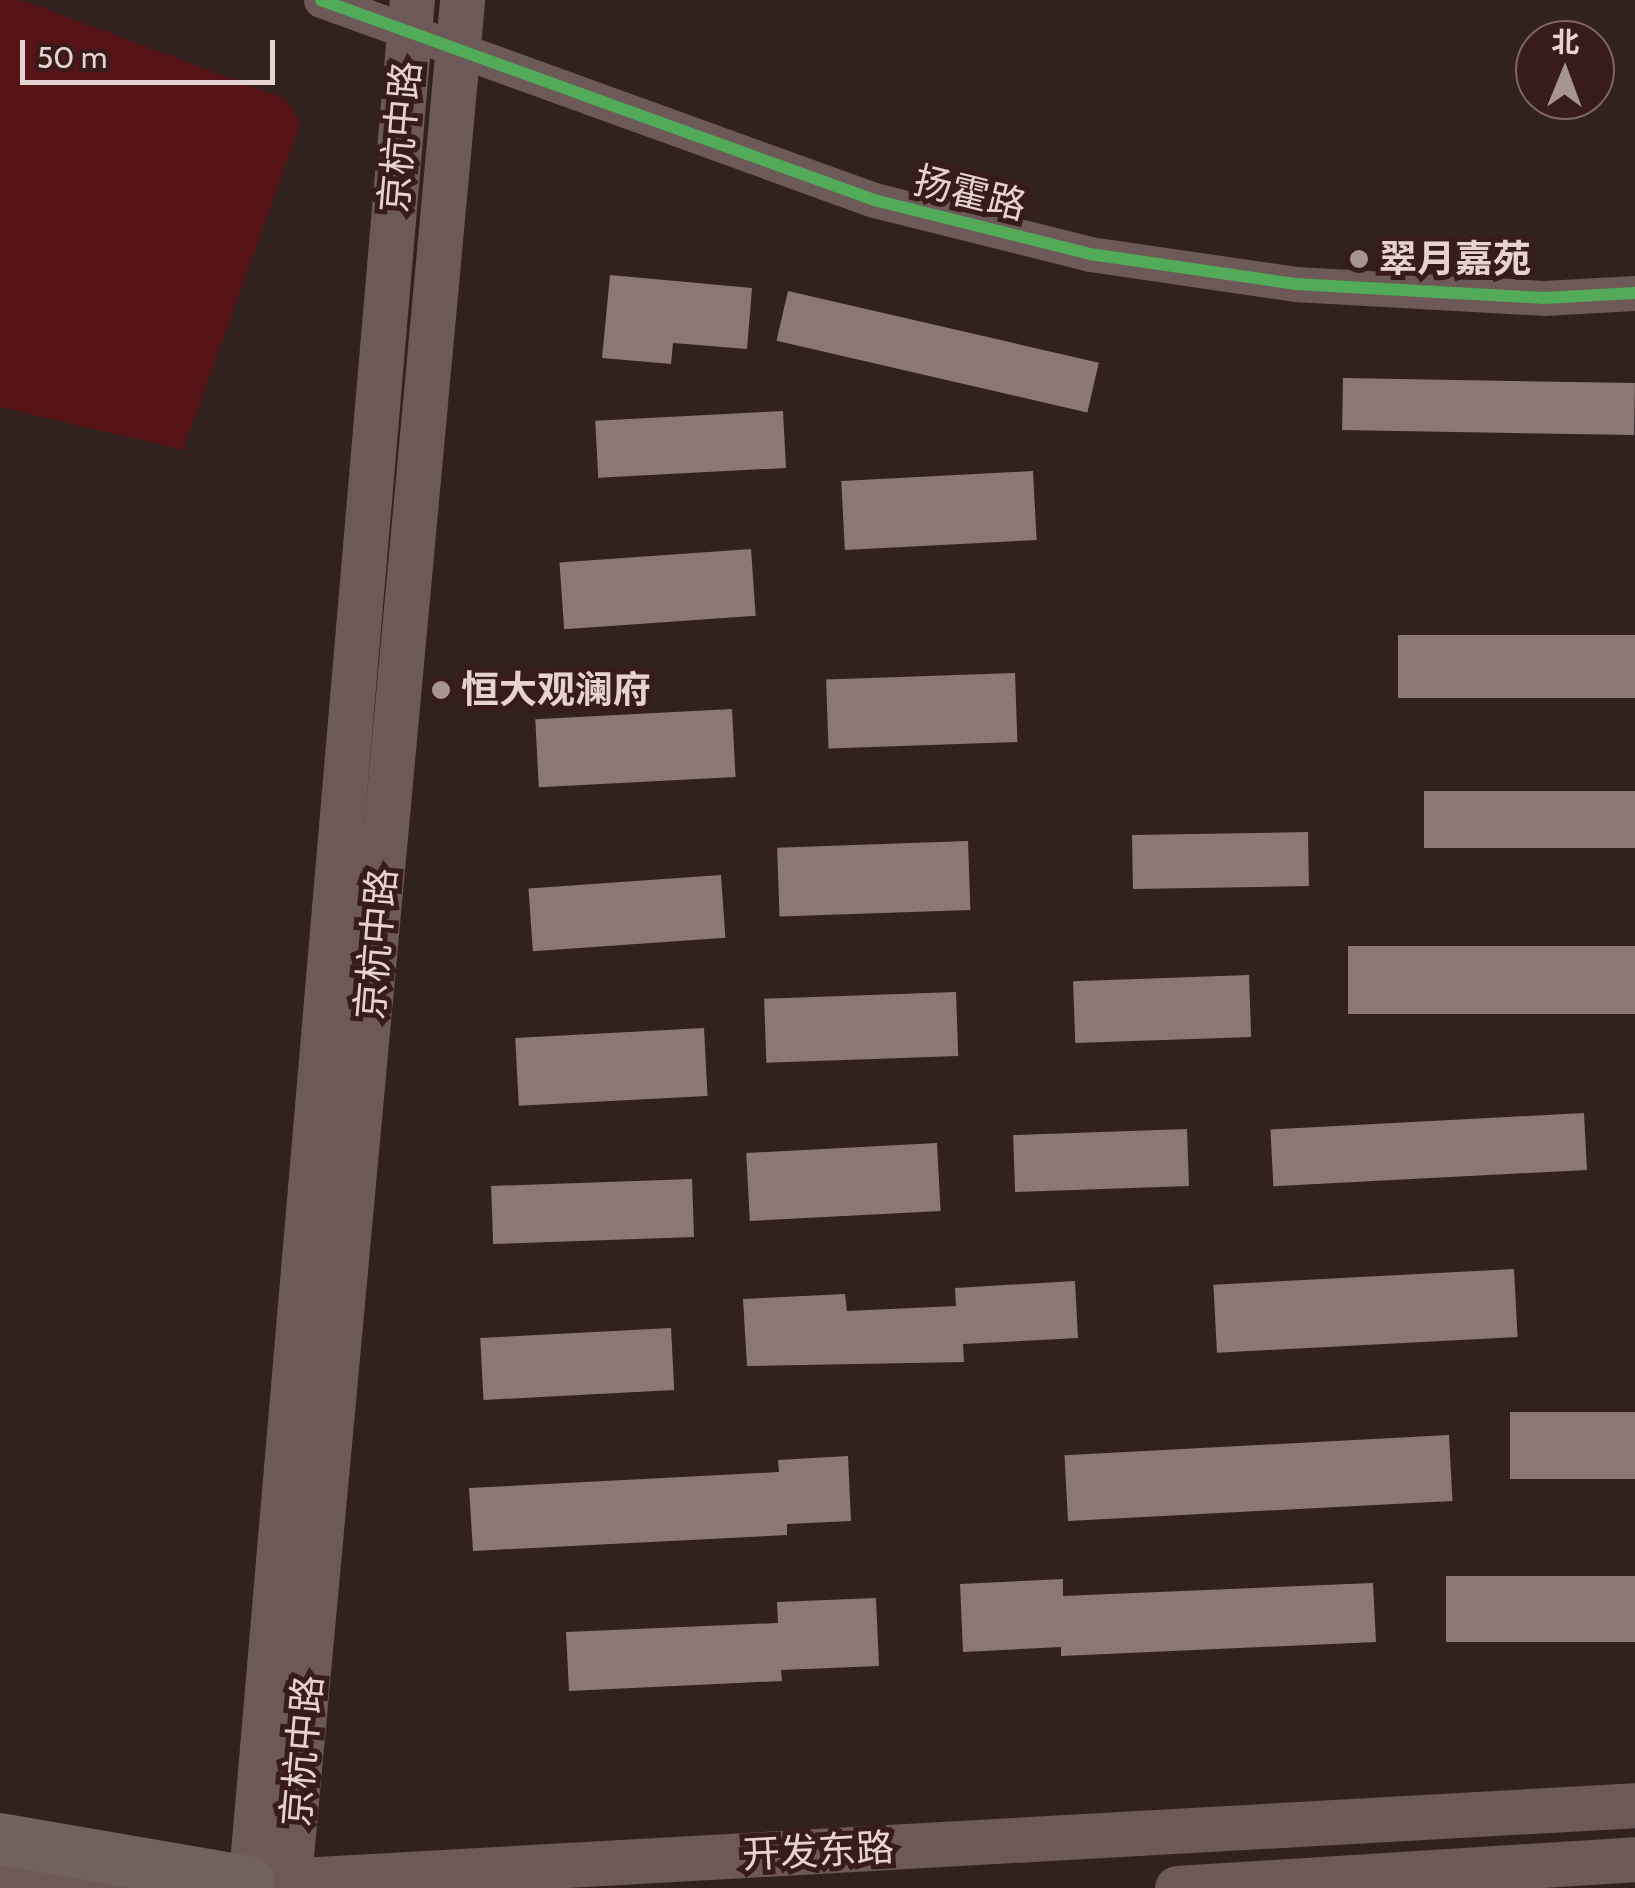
<!DOCTYPE html>
<meta charset="utf-8">
<style>
body{margin:0}
#map{position:relative;width:1635px;height:1888px;overflow:hidden;background:#312220;font-family:Cabin,"Noto Sans SC",sans-serif}
div>[style]{position:absolute}
.green>*{inset:0;background:#561416}
.building>*{inset:0;background:#8d7775;transform-origin:0 0}
.minor>*{height:35px;margin:-17.5px;padding:0 17.5px;transform-origin:17.5px;border-radius:17.5px;background:#6d5957}
.major>*{height:45px;margin:-22.5px;padding:0 22.5px;transform-origin:22.5px;border-radius:22.5px;background:#6d5957}
.highway>*{height:52px;margin:-26px;padding:0 26px;transform-origin:26px;border-radius:26px;background:#71615f}
.cycleway>*{height:12px;margin:-6px;padding:0 6px;transform-origin:6px;border-radius:6px;background:#51ab58}
.dots>*{width:28px;height:28px;translate:-50% -50%;box-sizing:border-box;border:5px solid #371c1a;border-radius:50%}
span{translate:-50% -50%;white-space:nowrap;text-align:center;line-height:1.15;-webkit-text-stroke:10px #371c1a;paint-order:stroke}
.street-label{font-size:38px;color:#e6d3d1}
.poi-label{font-size:38px;color:#e6d3d1;font-weight:700}
.left{translate:0 -50%;text-align:left}
.north{position:absolute;left:1515px;top:20px;width:100px;height:100px;box-sizing:border-box;background:#371c1a;border:2px solid #7d6563;border-radius:50%;rotate:1deg;font-size:28px;font-weight:700;line-height:40px;text-align:center;color:#e6d3d1}
.north::after{content:'';display:block;margin:auto;width:35px;height:45px;background:#a79593;clip-path:polygon(50% 0,100% 100%,50% 72%,0 100%)}
.scale{position:absolute;left:20px;top:40px;width:255px;height:45px;box-sizing:border-box;border:5px solid #e6d3d1;border-top:0;padding-left:12px;font-size:30px;line-height:35px;white-space:nowrap;color:#e6d3d1;-webkit-text-stroke:8px #371c1a;paint-order:stroke}
</style>
<div id="map">
<div class="green">
<i style="clip-path:polygon(0 0,22px 0,286px 99px,301px 122px,183px 450px,0 407px)"></i>
</div>
<div class="building">
<i style="clip-path:polygon(610px 275px,752px 288px,747px 349px,673px 343px,671px 364px,602px 358px)"></i>
<i style="left:788px;top:291px;width:319px;height:51px;rotate:13deg"></i>
<i style="left:1343px;top:378px;width:292px;height:52px;rotate:1deg"></i>
<i style="left:783px;top:411px;width:57px;height:188px;rotate:87deg"></i>
<i style="left:1033px;top:471px;width:69px;height:192px;rotate:87deg"></i>
<i style="left:751px;top:549px;width:67px;height:192px;rotate:86deg"></i>
<i style="left:1635px;top:635px;width:63px;height:237px;rotate:90deg"></i>
<i style="left:1015px;top:673px;width:69px;height:189px;rotate:88deg"></i>
<i style="left:732px;top:709px;width:68px;height:197px;rotate:87deg"></i>
<i style="left:1635px;top:791px;width:57px;height:211px;rotate:90deg"></i>
<i style="left:1308px;top:832px;width:54px;height:176px;rotate:89deg"></i>
<i style="left:968px;top:841px;width:69px;height:191px;rotate:88deg"></i>
<i style="left:721px;top:875px;width:63px;height:193px;rotate:86deg"></i>
<i style="left:1635px;top:946px;width:68px;height:287px;rotate:90deg"></i>
<i style="left:1249px;top:975px;width:62px;height:176px;rotate:88deg"></i>
<i style="left:956px;top:992px;width:64px;height:192px;rotate:88deg"></i>
<i style="left:704px;top:1028px;width:68px;height:189px;rotate:87deg"></i>
<i style="left:1584px;top:1113px;width:57px;height:314px;rotate:87deg"></i>
<i style="left:1187px;top:1129px;width:57px;height:174px;rotate:88deg"></i>
<i style="left:937px;top:1143px;width:68px;height:191px;rotate:87deg"></i>
<i style="left:692px;top:1179px;width:58px;height:201px;rotate:88deg"></i>
<i style="left:1514px;top:1269px;width:68px;height:301px;rotate:87deg"></i>
<i style="clip-path:polygon(1075px 1281px,1078px 1338px,963px 1344px,964px 1362px,747px 1366px,743px 1299px,845px 1294px,847px 1311px,956px 1306px,955px 1288px)"></i>
<i style="left:671px;top:1328px;width:62px;height:191px;rotate:87deg"></i>
<i style="left:1635px;top:1412px;width:67px;height:125px;rotate:90deg"></i>
<i style="left:1449px;top:1435px;width:66px;height:385px;rotate:87deg"></i>
<i style="clip-path:polygon(848px 1456px,851px 1521px,787px 1524px,787px 1535px,473px 1551px,469px 1488px,779px 1472px,778px 1460px)"></i>
<i style="left:1635px;top:1576px;width:66px;height:189px;rotate:90deg"></i>
<i style="clip-path:polygon(1063px 1579px,1063px 1596px,1373px 1583px,1376px 1642px,1061px 1656px,1061px 1647px,963px 1652px,960px 1584px)"></i>
<i style="clip-path:polygon(876px 1598px,879px 1666px,781px 1670px,782px 1681px,569px 1691px,566px 1632px,778px 1623px,777px 1602px)"></i>
</div>
<div class="minor">
<i style="left:321px;top:0;width:588px;rotate:19.88deg"></i>
<i style="left:874px;top:200px;width:223px;rotate:14deg"></i>
<i style="left:1090px;top:254px;width:207px;rotate:8.3deg"></i>
<i style="left:1295px;top:284px;width:249px;rotate:3.2deg"></i>
<i style="left:1544px;top:298px;width:91px;rotate:-3.1deg"></i>
</div>
<div class="major">
<i style="left:0;top:1875px;width:125px;rotate:1.8deg"></i>
<i style="left:264px;top:1882px;width:1373px;rotate:-3.21deg"></i>
<i style="left:250px;top:1888px;width:1895px;rotate:-85.1deg"></i>
<i style="left:288px;top:1888px;width:1896px;rotate:-84.73deg"></i>
<i style="left:1177px;top:1888px;width:459px;rotate:-3.6deg"></i>
</div>
<div class="highway">
<i style="left:0;top:1839px;width:252px;rotate:9.8deg"></i>
</div>
<div class="cycleway">
<i style="left:321px;top:0;width:588px;rotate:19.88deg"></i>
<i style="left:874px;top:200px;width:223px;rotate:14deg"></i>
<i style="left:1090px;top:254px;width:207px;rotate:8.3deg"></i>
<i style="left:1295px;top:284px;width:249px;rotate:3.2deg"></i>
<i style="left:1544px;top:298px;width:91px;rotate:-3.1deg"></i>
</div>
<div class="dots">
<i style="left:1359px;top:259px;background:#a79593"></i>
<i style="left:441px;top:690px;background:#a79593"></i>
</div>
<div class="street-label">
<span style="left:400px;top:137px;rotate:-85deg">京杭中路</span>
<span style="left:970px;top:193px;rotate:14deg">扬霍路</span>
<span style="left:376px;top:944px;rotate:-85deg">京杭中路</span>
<span style="left:302px;top:1751px;rotate:-85deg">京杭中路</span>
<span style="left:818px;top:1851px;rotate:-3deg">开发东路</span>
</div>
<div class="poi-label">
<span class="left" style="left:1379px;top:259px">翠月嘉苑</span>
<span class="left" style="left:461px;top:690px">恒大观澜府</span>
</div>
<div class="north">北</div>
<div class="scale">50 m</div>
</div>
